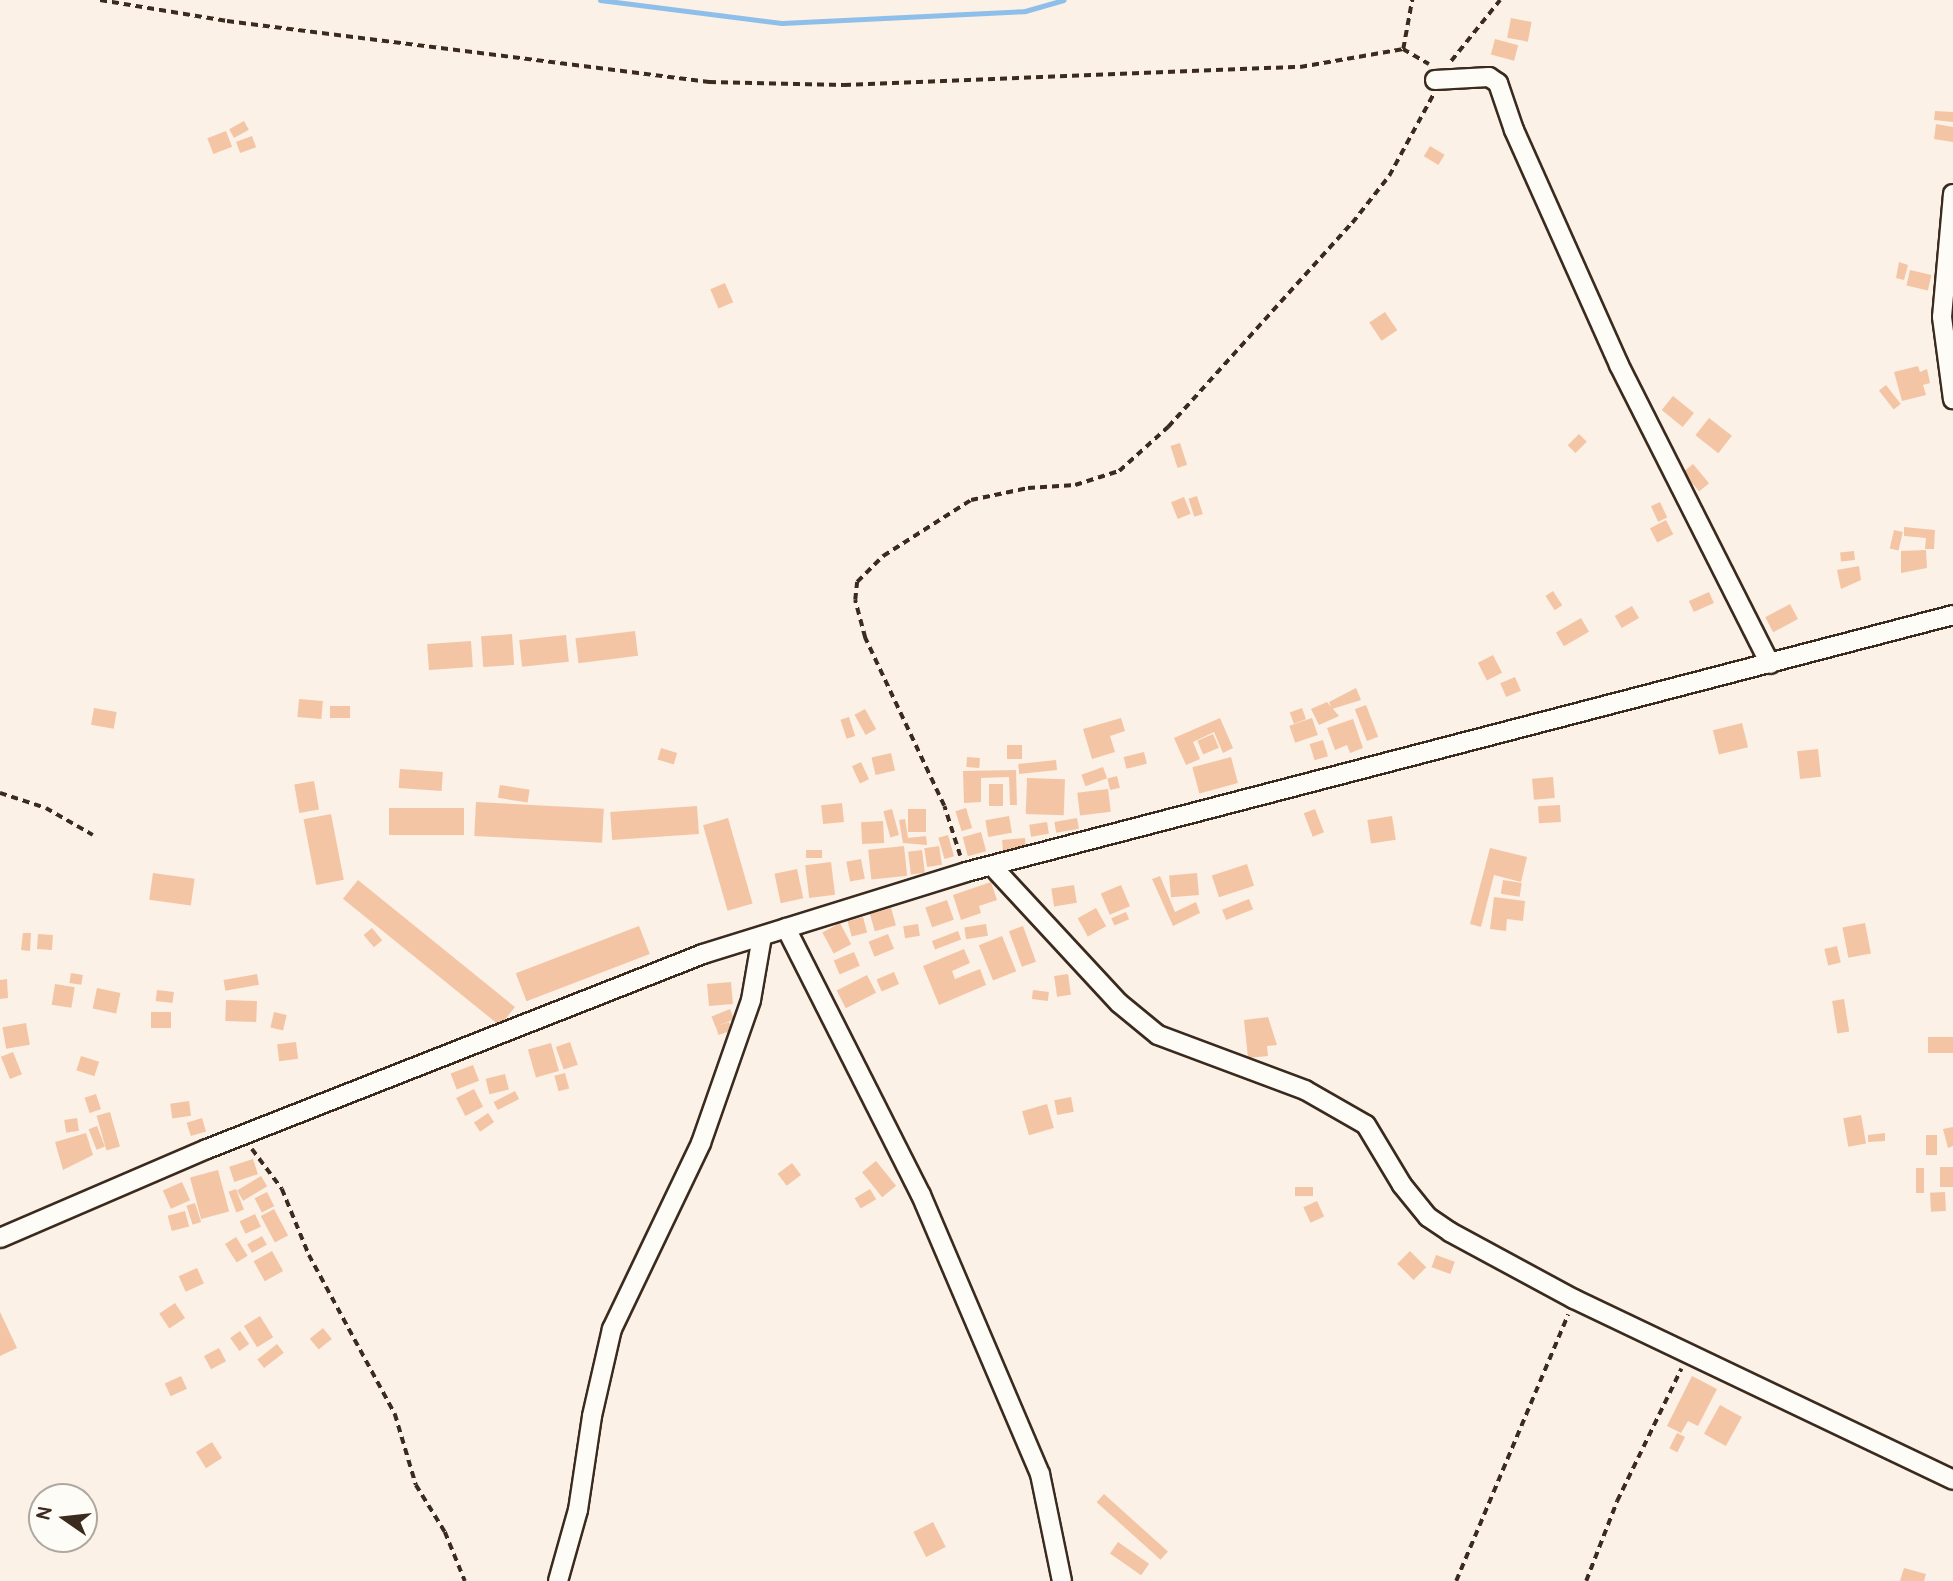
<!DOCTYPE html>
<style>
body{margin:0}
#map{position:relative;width:1953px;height:1581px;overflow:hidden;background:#fbf1e6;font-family:Pangolin,sans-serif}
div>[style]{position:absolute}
.stream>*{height:5px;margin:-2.5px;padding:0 2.5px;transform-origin:2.5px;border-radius:2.5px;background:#8ebfea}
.building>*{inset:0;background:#f4c5a4;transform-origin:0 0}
.path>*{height:3.5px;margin-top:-1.75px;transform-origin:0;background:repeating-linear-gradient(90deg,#3b2a1e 0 7px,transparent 0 12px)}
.roads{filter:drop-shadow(2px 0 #3b2a1e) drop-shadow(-2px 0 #3b2a1e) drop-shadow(0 2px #3b2a1e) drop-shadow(0 -2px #3b2a1e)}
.street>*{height:18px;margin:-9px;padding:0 9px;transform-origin:9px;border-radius:9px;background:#fdfcf7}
span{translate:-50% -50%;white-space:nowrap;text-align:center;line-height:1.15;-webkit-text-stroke:7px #fdfcf7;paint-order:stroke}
.north{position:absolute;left:28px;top:1483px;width:70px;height:70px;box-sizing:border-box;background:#fdfcf7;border:2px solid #afa8a0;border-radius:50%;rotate:284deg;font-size:19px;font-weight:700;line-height:28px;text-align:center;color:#3b2a1e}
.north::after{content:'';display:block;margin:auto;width:24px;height:32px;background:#3b2a1e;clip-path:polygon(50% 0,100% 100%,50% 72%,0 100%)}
</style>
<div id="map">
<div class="stream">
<i style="left:600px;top:0;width:183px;rotate:7.2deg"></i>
<i style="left:782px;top:23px;width:243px;rotate:-2.8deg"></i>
<i style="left:1025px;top:11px;width:40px;rotate:-16deg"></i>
</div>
<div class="building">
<i style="left:1511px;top:18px;width:21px;height:20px;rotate:11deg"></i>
<i style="left:1495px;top:39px;width:24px;height:16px;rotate:15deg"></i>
<i style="clip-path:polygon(1935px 111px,1953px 112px,1953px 122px,1934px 120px)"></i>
<i style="left:244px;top:121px;width:10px;height:17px;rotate:61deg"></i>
<i style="clip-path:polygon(1936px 124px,1953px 127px,1953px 142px,1934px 139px)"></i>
<i style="left:226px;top:131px;width:17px;height:20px;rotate:69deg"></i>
<i style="left:252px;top:136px;width:12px;height:17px;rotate:70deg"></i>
<i style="left:1430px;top:146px;width:17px;height:12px;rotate:31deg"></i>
<i style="clip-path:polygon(1899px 262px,1908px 265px,1904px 280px,1896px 278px)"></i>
<i style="left:1910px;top:270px;width:22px;height:16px;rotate:13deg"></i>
<i style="left:725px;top:283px;width:21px;height:16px;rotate:67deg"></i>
<i style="left:1385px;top:312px;width:22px;height:19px;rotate:56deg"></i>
<i style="clip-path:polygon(1918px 366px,1920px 372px,1927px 369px,1930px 383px,1923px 385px,1926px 395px,1902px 401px,1894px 372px)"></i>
<i style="left:1886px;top:385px;width:24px;height:9px;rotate:52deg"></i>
<i style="left:1673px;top:396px;width:27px;height:18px;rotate:39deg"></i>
<i style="left:1709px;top:418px;width:29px;height:22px;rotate:38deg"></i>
<i style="left:1579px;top:434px;width:11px;height:16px;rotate:45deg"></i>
<i style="left:1180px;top:443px;width:23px;height:10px;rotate:72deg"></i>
<i style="left:1693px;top:464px;width:25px;height:13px;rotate:50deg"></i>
<i style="left:1197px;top:496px;width:19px;height:9px;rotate:72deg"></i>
<i style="left:1184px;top:497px;width:18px;height:14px;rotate:68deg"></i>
<i style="left:1660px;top:502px;width:17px;height:10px;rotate:65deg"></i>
<i style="left:1666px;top:520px;width:16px;height:18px;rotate:63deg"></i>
<i style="clip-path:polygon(1904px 527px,1935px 530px,1934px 549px,1925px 549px,1926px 538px,1904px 536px)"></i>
<i style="left:1894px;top:530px;width:9px;height:19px;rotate:13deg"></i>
<i style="clip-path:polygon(1926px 550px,1927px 568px,1901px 573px,1901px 551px)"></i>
<i style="left:1854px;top:551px;width:9px;height:14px;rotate:84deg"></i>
<i style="clip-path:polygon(1859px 566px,1861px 580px,1841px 589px,1837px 570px)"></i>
<i style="left:1553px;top:591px;width:17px;height:9px;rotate:57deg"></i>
<i style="left:1709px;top:592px;width:12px;height:22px;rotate:66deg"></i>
<i style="left:1790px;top:604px;width:17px;height:28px;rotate:62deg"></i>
<i style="left:1632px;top:606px;width:14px;height:20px;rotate:60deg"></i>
<i style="left:1581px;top:618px;width:16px;height:29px;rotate:60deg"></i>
<i style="left:635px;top:631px;width:25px;height:60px;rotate:83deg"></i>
<i style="left:512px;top:634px;width:31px;height:31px;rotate:86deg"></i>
<i style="left:566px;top:635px;width:27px;height:47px;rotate:84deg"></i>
<i style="left:471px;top:641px;width:26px;height:44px;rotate:86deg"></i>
<i style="left:1493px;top:655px;width:20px;height:17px;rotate:63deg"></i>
<i style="left:1515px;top:677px;width:15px;height:16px;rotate:67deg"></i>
<i style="clip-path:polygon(1356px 688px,1361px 700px,1332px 709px,1329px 702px)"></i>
<i style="left:299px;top:699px;width:24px;height:18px;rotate:5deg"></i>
<i style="clip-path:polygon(1327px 702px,1339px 716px,1319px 725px,1311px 709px)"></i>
<i style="left:1366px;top:705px;width:34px;height:12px;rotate:69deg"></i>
<i style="left:330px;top:706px;width:20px;height:12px"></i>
<i style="left:94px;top:708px;width:23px;height:17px;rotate:10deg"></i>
<i style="left:1302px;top:708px;width:12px;height:13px;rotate:70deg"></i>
<i style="left:865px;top:709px;width:23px;height:12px;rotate:61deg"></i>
<i style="left:849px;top:717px;width:20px;height:9px;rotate:72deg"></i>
<i style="clip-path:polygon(1121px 718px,1125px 731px,1110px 736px,1115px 752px,1092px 759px,1083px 729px)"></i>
<i style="clip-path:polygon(1220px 718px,1233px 748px,1223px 753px,1214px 732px,1193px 742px,1200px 759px,1186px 765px,1174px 738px)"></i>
<i style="left:1312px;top:718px;width:18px;height:24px;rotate:71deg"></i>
<i style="clip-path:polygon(1353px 719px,1363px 748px,1350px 753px,1347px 745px,1335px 750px,1327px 728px)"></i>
<i style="left:1742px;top:723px;width:25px;height:30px;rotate:76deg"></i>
<i style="left:1213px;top:734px;width:15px;height:17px;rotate:67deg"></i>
<i style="left:1323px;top:740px;width:17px;height:14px;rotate:73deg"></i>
<i style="left:1007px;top:745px;width:15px;height:14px"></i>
<i style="left:661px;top:748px;width:17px;height:12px;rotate:17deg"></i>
<i style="left:1818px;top:749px;width:28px;height:21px;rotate:84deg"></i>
<i style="left:1144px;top:752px;width:12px;height:21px;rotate:76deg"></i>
<i style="left:891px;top:753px;width:18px;height:20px;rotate:77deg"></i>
<i style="left:967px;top:757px;width:13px;height:10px;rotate:4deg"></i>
<i style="left:1231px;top:757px;width:27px;height:40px;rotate:75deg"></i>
<i style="left:1056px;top:760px;width:10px;height:38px;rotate:84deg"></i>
<i style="left:861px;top:762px;width:19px;height:10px;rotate:65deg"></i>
<i style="left:1103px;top:767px;width:12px;height:23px;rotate:70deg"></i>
<i style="left:400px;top:769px;width:43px;height:19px;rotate:4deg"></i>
<i style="clip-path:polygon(1016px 770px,1017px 805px,1010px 805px,1009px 777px,981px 778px,981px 802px,964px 803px,963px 771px)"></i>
<i style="left:1117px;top:776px;width:12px;height:10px;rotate:76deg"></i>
<i style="left:1553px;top:777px;width:21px;height:21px;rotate:85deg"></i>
<i style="left:1027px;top:778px;width:38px;height:36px;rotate:2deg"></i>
<i style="left:314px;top:781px;width:29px;height:20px;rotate:80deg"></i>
<i style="left:989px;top:784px;width:14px;height:22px"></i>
<i style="left:500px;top:785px;width:30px;height:13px;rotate:9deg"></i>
<i style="left:1108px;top:789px;width:23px;height:31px;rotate:83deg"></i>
<i style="left:476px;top:802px;width:128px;height:34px;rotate:3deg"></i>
<i style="left:842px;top:803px;width:19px;height:21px;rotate:84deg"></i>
<i style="left:1560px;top:805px;width:17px;height:22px;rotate:87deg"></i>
<i style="left:697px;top:806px;width:28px;height:87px;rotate:86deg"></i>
<i style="left:389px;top:808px;width:75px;height:27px"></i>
<i style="left:966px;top:808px;width:21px;height:11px;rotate:73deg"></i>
<i style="left:892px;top:809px;width:27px;height:9px;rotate:75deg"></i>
<i style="left:908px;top:809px;width:18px;height:23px"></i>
<i style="left:1315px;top:809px;width:25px;height:12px;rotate:69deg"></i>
<i style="left:331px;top:814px;width:67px;height:28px;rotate:79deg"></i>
<i style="left:1009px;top:816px;width:17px;height:24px;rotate:80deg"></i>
<i style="left:1392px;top:816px;width:24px;height:25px;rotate:81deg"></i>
<i style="left:728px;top:818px;width:89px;height:26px;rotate:74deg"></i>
<i style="left:1077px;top:818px;width:11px;height:23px;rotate:80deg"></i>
<i style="clip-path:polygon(905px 819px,908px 838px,926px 836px,927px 845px,903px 843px,899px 820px)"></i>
<i style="left:883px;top:821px;width:22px;height:22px;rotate:87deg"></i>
<i style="left:1047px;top:822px;width:12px;height:18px;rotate:81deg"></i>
<i style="left:981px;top:832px;width:20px;height:19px;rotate:75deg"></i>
<i style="left:948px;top:835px;width:22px;height:10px;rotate:74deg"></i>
<i style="left:1025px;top:838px;width:11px;height:23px;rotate:85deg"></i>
<i style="left:904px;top:846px;width:30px;height:36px;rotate:84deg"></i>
<i style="left:939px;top:846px;width:19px;height:15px;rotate:81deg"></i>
<i style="clip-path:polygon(1490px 848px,1527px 857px,1521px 882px,1494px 875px,1481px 927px,1470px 924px)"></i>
<i style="left:822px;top:850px;width:8px;height:16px;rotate:90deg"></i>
<i style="left:922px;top:850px;width:23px;height:14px;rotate:83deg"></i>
<i style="left:861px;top:859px;width:20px;height:15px;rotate:79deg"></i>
<i style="left:831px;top:862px;width:33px;height:26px;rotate:83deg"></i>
<i style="left:1247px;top:864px;width:23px;height:37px;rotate:72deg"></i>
<i style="left:797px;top:869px;width:30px;height:23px;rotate:78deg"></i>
<i style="left:153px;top:873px;width:42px;height:27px;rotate:8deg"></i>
<i style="left:1197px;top:873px;width:22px;height:28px;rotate:85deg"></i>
<i style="clip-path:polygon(1160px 876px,1175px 912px,1196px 902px,1200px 913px,1173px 926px,1152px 879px)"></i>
<i style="left:358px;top:880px;width:202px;height:24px;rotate:39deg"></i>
<i style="left:1503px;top:880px;width:19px;height:14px;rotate:9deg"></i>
<i style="clip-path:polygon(991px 882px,997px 900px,979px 906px,981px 913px,961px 920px,953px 895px)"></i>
<i style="left:1074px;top:885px;width:18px;height:23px;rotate:81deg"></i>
<i style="left:1121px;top:885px;width:23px;height:22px;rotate:67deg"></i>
<i style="clip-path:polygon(1494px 897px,1525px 901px,1523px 921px,1507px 919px,1506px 931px,1490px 929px)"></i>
<i style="left:1249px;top:899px;width:11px;height:29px;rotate:68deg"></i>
<i style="left:947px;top:900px;width:21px;height:23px;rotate:71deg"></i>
<i style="left:891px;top:908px;width:18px;height:22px;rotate:74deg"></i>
<i style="left:1096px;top:908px;width:21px;height:21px;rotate:61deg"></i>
<i style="left:1126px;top:912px;width:8px;height:16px;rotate:67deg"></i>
<i style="left:863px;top:917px;width:16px;height:16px;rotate:75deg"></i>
<i style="left:840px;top:923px;width:24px;height:20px;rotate:62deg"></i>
<i style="left:1865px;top:923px;width:31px;height:23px;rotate:79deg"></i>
<i style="left:918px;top:924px;width:12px;height:15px;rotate:81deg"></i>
<i style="left:986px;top:924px;width:12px;height:22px;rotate:81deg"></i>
<i style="left:639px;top:926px;width:30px;height:132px;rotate:69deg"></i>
<i style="left:1023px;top:926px;width:38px;height:15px;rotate:70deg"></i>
<i style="left:372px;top:928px;width:16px;height:11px;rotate:50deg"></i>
<i style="left:958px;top:931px;width:9px;height:28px;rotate:69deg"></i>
<i style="clip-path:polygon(23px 933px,31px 933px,30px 951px,21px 950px)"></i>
<i style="left:38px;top:934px;width:15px;height:15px;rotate:4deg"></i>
<i style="left:888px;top:934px;width:16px;height:21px;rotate:68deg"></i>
<i style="left:1002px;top:936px;width:38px;height:25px;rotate:68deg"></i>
<i style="left:1837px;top:946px;width:17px;height:13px;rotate:77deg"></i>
<i style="clip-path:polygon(964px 949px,970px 963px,952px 971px,955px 979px,980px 969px,986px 985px,939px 1005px,923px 966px)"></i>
<i style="left:854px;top:952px;width:15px;height:22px;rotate:67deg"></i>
<i style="left:894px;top:972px;width:13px;height:19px;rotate:67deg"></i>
<i style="left:71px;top:973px;width:12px;height:10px;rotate:9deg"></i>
<i style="left:257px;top:974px;width:11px;height:34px;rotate:80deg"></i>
<i style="left:1068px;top:974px;width:21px;height:14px;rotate:82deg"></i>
<i style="left:867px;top:975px;width:20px;height:34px;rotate:63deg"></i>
<i style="clip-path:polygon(7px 979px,8px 998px,0 999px,0 980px)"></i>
<i style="left:731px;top:982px;width:22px;height:24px;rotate:85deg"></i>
<i style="left:55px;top:984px;width:20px;height:21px;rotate:9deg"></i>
<i style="left:97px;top:988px;width:24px;height:21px;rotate:12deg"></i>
<i style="left:157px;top:990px;width:17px;height:11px;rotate:7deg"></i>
<i style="left:1033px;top:990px;width:16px;height:9px;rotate:7deg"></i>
<i style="left:1844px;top:999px;width:33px;height:12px;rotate:81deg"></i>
<i style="left:226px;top:1000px;width:31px;height:21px;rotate:2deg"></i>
<i style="left:730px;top:1009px;width:11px;height:20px;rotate:68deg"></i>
<i style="left:151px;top:1012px;width:20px;height:16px"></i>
<i style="left:274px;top:1012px;width:13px;height:16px;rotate:13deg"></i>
<i style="clip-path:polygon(1268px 1017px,1277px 1045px,1267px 1046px,1268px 1056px,1248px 1058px,1244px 1020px)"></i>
<i style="left:729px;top:1022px;width:9px;height:14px;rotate:72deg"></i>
<i style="left:26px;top:1023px;width:22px;height:24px;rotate:80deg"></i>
<i style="left:1953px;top:1037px;width:16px;height:25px;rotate:90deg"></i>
<i style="left:296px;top:1042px;width:17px;height:19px;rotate:83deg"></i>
<i style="left:570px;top:1042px;width:24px;height:15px;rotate:71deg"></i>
<i style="left:551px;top:1043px;width:29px;height:24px;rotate:74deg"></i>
<i style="left:13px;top:1052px;width:24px;height:13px;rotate:68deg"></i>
<i style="left:81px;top:1056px;width:19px;height:15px;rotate:18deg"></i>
<i style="left:473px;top:1065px;width:17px;height:24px;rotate:69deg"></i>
<i style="left:565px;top:1073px;width:16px;height:11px;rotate:75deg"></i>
<i style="left:505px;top:1074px;width:16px;height:20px;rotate:76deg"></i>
<i style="left:474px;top:1089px;width:20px;height:20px;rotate:63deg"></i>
<i style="left:515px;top:1091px;width:9px;height:24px;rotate:63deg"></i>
<i style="left:96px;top:1094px;width:16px;height:12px;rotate:72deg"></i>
<i style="left:1071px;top:1097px;width:15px;height:17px;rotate:79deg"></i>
<i style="left:189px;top:1101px;width:15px;height:19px;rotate:82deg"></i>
<i style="left:1047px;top:1104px;width:25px;height:26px;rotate:74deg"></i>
<i style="left:110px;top:1112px;width:36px;height:14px;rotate:74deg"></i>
<i style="left:488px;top:1113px;width:11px;height:17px;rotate:56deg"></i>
<i style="left:1861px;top:1115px;width:29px;height:18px;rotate:80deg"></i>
<i style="left:77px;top:1118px;width:13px;height:13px;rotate:81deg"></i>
<i style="left:202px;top:1118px;width:14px;height:16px;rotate:73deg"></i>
<i style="left:97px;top:1126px;width:22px;height:9px;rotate:69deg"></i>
<i style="clip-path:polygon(1953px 1127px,1953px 1146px,1948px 1148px,1943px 1129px)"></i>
<i style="clip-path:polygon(86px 1133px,93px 1155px,63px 1170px,55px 1142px)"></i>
<i style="clip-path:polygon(1885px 1133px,1885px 1141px,1868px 1142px,1868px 1135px)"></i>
<i style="left:1926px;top:1135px;width:11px;height:20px"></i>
<i style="left:253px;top:1159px;width:16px;height:25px;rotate:72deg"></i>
<i style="left:876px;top:1161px;width:32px;height:18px;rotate:51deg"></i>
<i style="left:792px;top:1163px;width:15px;height:18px;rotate:53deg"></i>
<i style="left:1940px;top:1167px;width:13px;height:20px"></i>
<i style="left:1916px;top:1168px;width:8px;height:25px"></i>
<i style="left:218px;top:1170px;width:43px;height:29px;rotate:75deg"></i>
<i style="left:261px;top:1176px;width:12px;height:28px;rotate:59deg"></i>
<i style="left:182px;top:1182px;width:20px;height:21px;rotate:66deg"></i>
<i style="left:1295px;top:1187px;width:18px;height:9px"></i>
<i style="left:236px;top:1189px;width:22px;height:8px;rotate:69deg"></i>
<i style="left:870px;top:1189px;width:12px;height:18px;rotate:59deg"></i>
<i style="left:267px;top:1192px;width:16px;height:14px;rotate:63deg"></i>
<i style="left:1945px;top:1192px;width:19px;height:15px;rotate:87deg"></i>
<i style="left:1317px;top:1201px;width:17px;height:15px;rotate:65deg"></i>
<i style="left:195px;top:1203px;width:20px;height:9px;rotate:72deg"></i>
<i style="left:274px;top:1209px;width:30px;height:15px;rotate:62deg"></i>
<i style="left:185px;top:1211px;width:16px;height:18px;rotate:75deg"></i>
<i style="left:255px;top:1214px;width:14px;height:17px;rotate:65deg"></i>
<i style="left:262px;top:1236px;width:10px;height:17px;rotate:61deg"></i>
<i style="left:236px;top:1237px;width:22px;height:13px;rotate:58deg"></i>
<i style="left:272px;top:1251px;width:23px;height:21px;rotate:61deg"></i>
<i style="left:1410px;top:1251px;width:23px;height:18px;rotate:45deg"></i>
<i style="left:1436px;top:1255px;width:20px;height:13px;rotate:20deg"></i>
<i style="left:197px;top:1268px;width:17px;height:20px;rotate:66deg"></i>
<i style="left:175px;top:1303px;width:18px;height:19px;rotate:56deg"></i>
<i style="clip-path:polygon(0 1312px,17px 1348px,0 1356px)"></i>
<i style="left:260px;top:1316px;width:25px;height:19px;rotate:58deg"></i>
<i style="left:323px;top:1328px;width:14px;height:17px;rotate:51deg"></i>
<i style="left:240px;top:1331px;width:16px;height:12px;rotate:55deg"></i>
<i style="left:277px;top:1344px;width:11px;height:25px;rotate:52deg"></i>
<i style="left:219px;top:1348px;width:15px;height:17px;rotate:62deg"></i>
<i style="left:181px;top:1376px;width:14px;height:18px;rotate:65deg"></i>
<i style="clip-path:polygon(1692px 1376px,1717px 1389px,1698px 1426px,1688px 1421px,1681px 1433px,1667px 1426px)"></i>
<i style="left:1720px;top:1405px;width:25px;height:33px;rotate:29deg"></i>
<i style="left:1677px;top:1433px;width:9px;height:17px;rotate:27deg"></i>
<i style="left:212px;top:1442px;width:19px;height:19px;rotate:58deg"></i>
<i style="left:1104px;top:1494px;width:86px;height:11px;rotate:42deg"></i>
<i style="left:933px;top:1522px;width:28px;height:22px;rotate:63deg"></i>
<i style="left:1118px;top:1542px;width:38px;height:14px;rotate:35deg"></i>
<i style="clip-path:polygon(1904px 1568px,1926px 1574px,1924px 1581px,1900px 1581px)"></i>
</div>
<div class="path">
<i style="left:100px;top:0;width:129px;rotate:9.4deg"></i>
<i style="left:227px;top:21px;width:486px;rotate:7.2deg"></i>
<i style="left:709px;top:82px;width:135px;rotate:1.3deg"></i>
<i style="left:844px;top:85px;width:456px;rotate:-2.3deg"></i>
<i style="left:1300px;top:67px;width:105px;rotate:-9.9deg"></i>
<i style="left:1403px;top:49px;width:30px;rotate:30deg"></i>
<i style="left:1403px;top:49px;width:50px;rotate:-79.6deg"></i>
<i style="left:1451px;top:61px;width:78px;rotate:-51.2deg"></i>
<i style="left:0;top:793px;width:48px;rotate:18.1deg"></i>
<i style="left:46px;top:808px;width:54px;rotate:29.9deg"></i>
<i style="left:960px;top:856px;width:52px;rotate:-107.7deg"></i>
<i style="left:944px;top:806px;width:186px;rotate:-115.2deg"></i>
<i style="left:865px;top:638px;width:39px;rotate:-105deg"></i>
<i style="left:855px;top:600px;width:18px;rotate:-84deg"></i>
<i style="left:857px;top:582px;width:37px;rotate:-45deg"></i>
<i style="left:883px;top:556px;width:104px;rotate:-32.5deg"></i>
<i style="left:971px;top:500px;width:58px;rotate:-11.9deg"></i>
<i style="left:1028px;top:488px;width:47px;rotate:-3.7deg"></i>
<i style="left:1075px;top:485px;width:46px;rotate:-17.7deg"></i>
<i style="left:1119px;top:471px;width:66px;rotate:-41.9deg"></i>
<i style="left:1168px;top:427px;width:275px;rotate:-48deg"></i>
<i style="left:1352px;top:223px;width:60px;rotate:-51.8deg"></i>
<i style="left:1389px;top:176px;width:92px;rotate:-61.5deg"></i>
<i style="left:252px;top:1149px;width:50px;rotate:53.1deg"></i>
<i style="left:282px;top:1189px;width:71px;rotate:67.8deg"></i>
<i style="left:309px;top:1255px;width:181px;rotate:61.6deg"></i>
<i style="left:395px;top:1414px;width:74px;rotate:73.5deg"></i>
<i style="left:416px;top:1485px;width:55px;rotate:58.3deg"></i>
<i style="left:445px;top:1532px;width:53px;rotate:67.8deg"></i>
<i style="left:1456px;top:1581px;width:289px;rotate:-67.2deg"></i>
<i style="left:1586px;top:1581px;width:86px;rotate:-68.8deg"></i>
<i style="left:1617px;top:1501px;width:147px;rotate:-64.1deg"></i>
</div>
<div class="roads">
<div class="street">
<i style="left:1435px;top:80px;width:54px;rotate:-3.2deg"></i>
<i style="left:1489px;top:77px;width:11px;rotate:34deg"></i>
<i style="left:1498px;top:83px;width:50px;rotate:71.2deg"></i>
<i style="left:1514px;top:130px;width:257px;rotate:65.9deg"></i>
<i style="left:1619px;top:365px;width:335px;rotate:63.2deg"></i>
<i style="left:1953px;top:194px;width:123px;rotate:95.1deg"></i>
<i style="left:1942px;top:317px;width:83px;rotate:82.4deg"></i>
<i style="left:992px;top:866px;width:187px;rotate:47.2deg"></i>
<i style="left:1119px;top:1003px;width:50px;rotate:39.4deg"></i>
<i style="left:1158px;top:1035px;width:157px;rotate:20.5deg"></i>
<i style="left:1305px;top:1090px;width:70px;rotate:29.8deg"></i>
<i style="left:1366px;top:1125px;width:70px;rotate:59deg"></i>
<i style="left:1402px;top:1185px;width:41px;rotate:50.9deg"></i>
<i style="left:1428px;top:1217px;width:27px;rotate:34deg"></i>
<i style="left:1450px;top:1232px;width:141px;rotate:28.4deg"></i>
<i style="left:1574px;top:1299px;width:420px;rotate:25.5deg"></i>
<i style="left:786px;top:928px;width:299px;rotate:63.2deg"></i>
<i style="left:921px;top:1195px;width:303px;rotate:66.9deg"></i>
<i style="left:1040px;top:1474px;width:109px;rotate:78.4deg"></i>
<i style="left:0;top:1238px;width:225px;rotate:-23.3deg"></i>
<i style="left:207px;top:1149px;width:533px;rotate:-21.46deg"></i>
<i style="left:703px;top:954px;width:275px;rotate:-17.3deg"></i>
<i style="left:966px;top:872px;width:1020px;rotate:-14.59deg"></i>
<i style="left:558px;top:1581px;width:74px;rotate:-74.3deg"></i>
<i style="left:578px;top:1510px;width:95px;rotate:-81.5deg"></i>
<i style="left:592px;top:1416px;width:89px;rotate:-77.1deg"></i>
<i style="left:612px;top:1329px;width:206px;rotate:-64.4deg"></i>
<i style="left:701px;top:1143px;width:151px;rotate:-70.7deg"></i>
<i style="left:751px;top:1000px;width:65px;rotate:-80.2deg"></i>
</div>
</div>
<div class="north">N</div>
</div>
